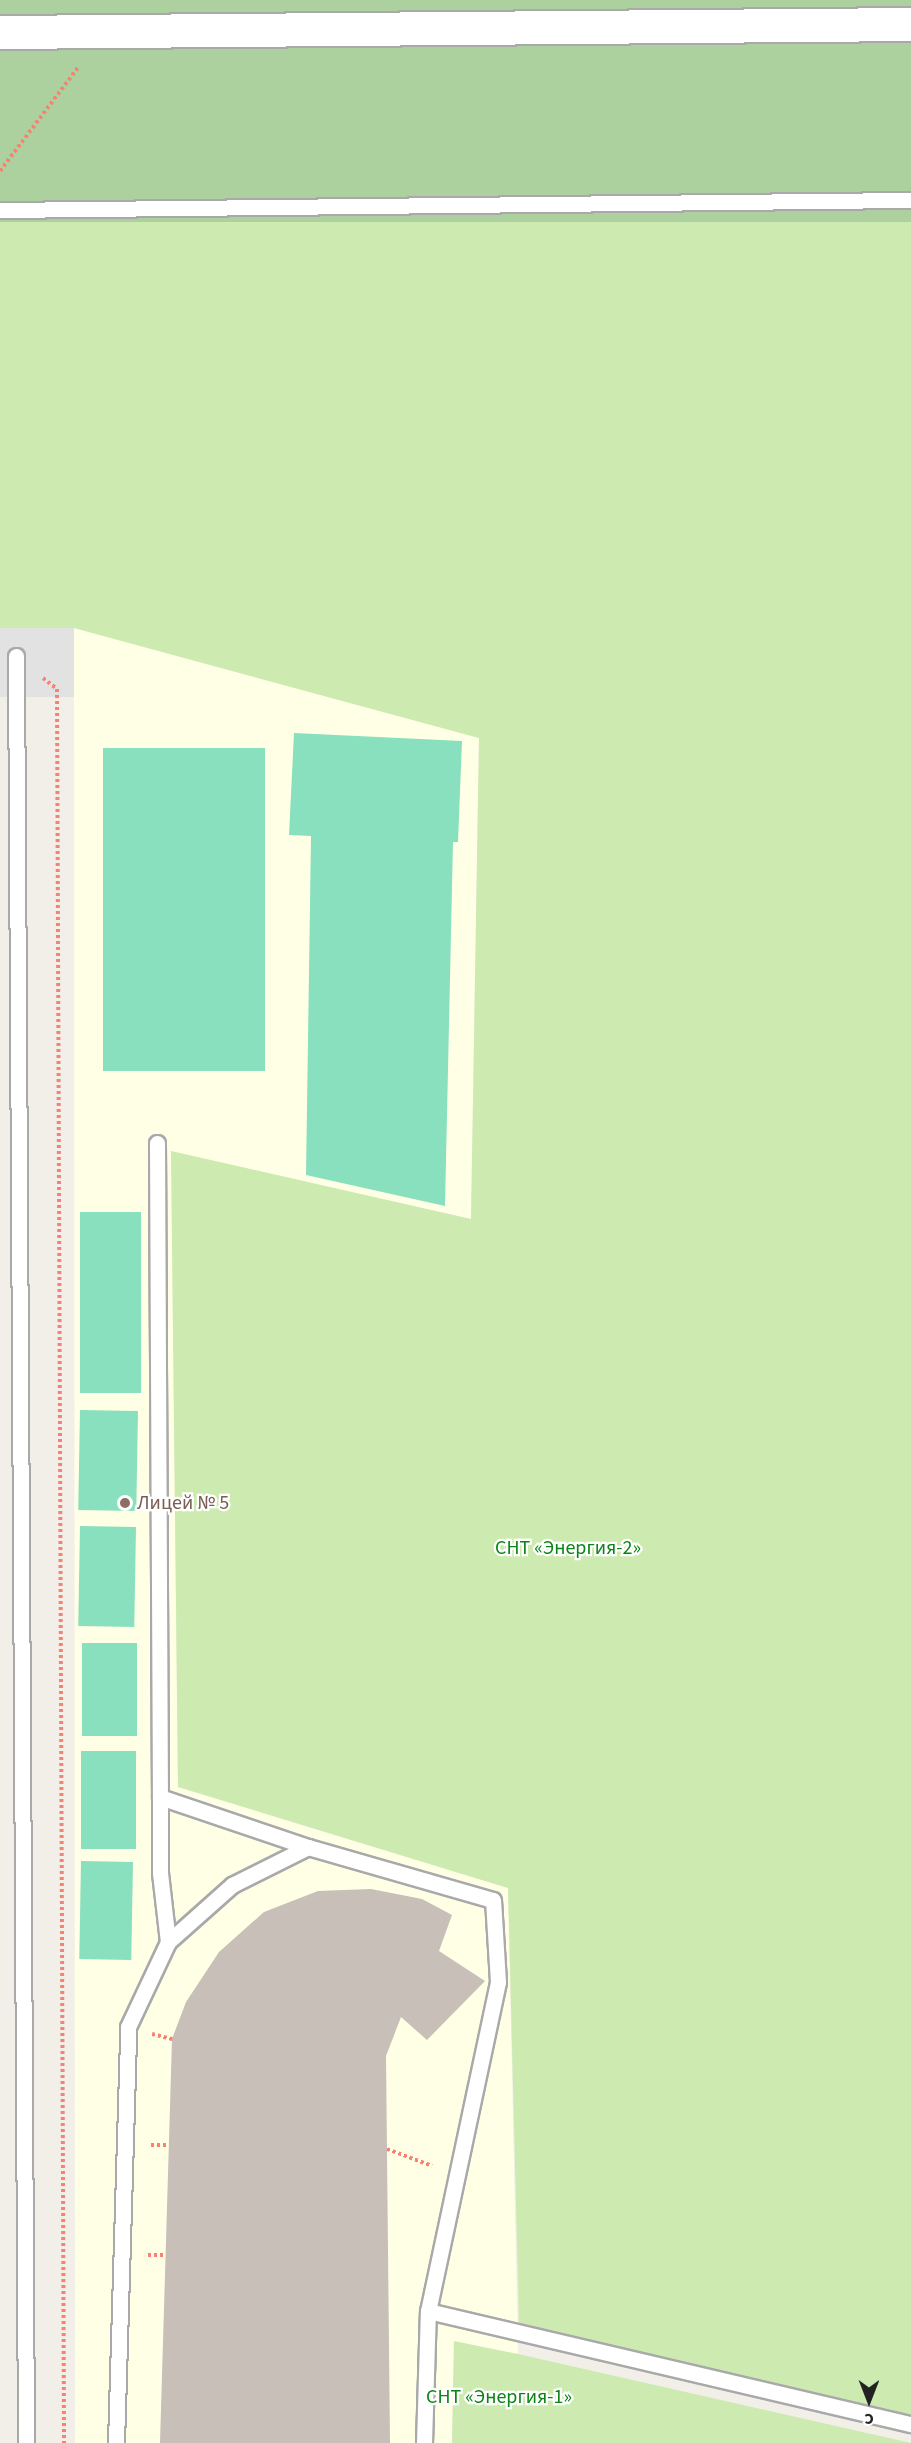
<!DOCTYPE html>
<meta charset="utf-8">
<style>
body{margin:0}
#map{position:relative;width:911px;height:2443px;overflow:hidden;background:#f2efe9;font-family:"Source Sans 3",sans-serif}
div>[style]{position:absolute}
.education>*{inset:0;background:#ffffe5}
.grass>*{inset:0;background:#cdebb0}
.forest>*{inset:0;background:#add19e;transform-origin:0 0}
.pitch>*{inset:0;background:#88e0be;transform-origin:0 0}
.parking>*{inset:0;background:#e2e2e2;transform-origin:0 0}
.building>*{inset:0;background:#c7bfb8}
.path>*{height:4px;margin-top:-2px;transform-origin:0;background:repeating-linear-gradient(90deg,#fa8072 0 3px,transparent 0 6px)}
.roads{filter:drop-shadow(2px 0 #a9a9a9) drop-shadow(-2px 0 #a9a9a9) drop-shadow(0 2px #a9a9a9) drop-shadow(0 -2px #a9a9a9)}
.service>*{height:15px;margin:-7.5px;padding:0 7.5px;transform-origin:7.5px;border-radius:7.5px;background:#fff}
.tertiary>*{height:33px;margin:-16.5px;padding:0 16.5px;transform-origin:16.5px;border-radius:16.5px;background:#fff}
.dots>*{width:16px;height:16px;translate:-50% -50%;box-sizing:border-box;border:3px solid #fff;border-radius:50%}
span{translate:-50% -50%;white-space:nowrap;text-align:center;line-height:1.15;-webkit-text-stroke:4.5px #fff;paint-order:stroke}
.education-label{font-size:20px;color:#785e54}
.left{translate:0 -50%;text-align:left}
.park-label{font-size:20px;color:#0c8416}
.north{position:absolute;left:839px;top:2371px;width:60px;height:60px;-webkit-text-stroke:4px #fff;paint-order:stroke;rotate:180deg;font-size:16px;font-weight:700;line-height:24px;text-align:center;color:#222}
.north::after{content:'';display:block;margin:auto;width:21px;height:27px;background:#222;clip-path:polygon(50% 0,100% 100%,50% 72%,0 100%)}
</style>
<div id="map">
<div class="education">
<i style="clip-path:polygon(74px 628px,479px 738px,471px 1219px,171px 1152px,178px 1787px,508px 1888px,518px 2354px,454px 2342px,452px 2443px,75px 2443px)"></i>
</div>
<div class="grass">
<i style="clip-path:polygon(911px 219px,911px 2416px,519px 2325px,508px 1888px,178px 1787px,171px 1151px,471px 1219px,479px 738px,74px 628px,0 629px,0 222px)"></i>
<i style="clip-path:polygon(454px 2341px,518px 2354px,911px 2443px,452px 2443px)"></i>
</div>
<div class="forest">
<i style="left:0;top:0;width:911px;height:222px"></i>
</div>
<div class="pitch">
<i style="clip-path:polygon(294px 733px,462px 741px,458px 842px,453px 842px,445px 1206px,306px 1175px,311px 836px,289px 835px)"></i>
<i style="left:103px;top:748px;width:162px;height:323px"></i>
<i style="left:80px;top:1212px;width:61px;height:181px"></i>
<i style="left:80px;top:1410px;width:58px;height:100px;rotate:1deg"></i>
<i style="left:80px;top:1526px;width:56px;height:100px;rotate:1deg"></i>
<i style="left:82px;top:1643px;width:55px;height:93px"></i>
<i style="left:81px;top:1751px;width:55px;height:98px"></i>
<i style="left:81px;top:1861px;width:52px;height:98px;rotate:1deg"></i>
</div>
<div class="parking">
<i style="left:74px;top:628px;width:69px;height:74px;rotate:90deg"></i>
</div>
<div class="building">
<i style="clip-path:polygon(371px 1889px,422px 1899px,452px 1915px,439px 1951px,485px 1981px,427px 2040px,401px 2017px,386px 2056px,390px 2443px,160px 2443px,172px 2039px,186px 2002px,219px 1952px,264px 1912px,318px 1891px)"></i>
</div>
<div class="path">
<i style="left:0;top:171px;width:131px;rotate:-53deg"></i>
<i style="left:43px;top:678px;width:18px;rotate:38deg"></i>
<i style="left:57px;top:689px;width:1754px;rotate:89.77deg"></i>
<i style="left:152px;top:2034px;width:21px;rotate:14deg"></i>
<i style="left:151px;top:2145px;width:17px"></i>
<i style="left:387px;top:2149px;width:48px;rotate:20.7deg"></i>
<i style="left:148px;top:2255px;width:17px"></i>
</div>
<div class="roads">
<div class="service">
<i style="left:0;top:210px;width:911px;rotate:-0.63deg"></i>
<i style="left:16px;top:656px;width:1787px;rotate:89.68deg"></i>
<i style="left:157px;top:1143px;width:654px;rotate:89.74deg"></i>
<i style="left:168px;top:1942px;width:69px;rotate:-96.6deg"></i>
<i style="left:160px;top:1873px;width:76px;rotate:-90deg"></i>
<i style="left:160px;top:1797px;width:156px;rotate:18.7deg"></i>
<i style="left:116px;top:2443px;width:416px;rotate:-88.3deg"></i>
<i style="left:128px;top:2027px;width:94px;rotate:-64.8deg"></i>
<i style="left:168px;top:1942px;width:86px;rotate:-41.7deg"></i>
<i style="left:232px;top:1885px;width:85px;rotate:-26.6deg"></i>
<i style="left:308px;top:1847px;width:192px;rotate:16deg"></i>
<i style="left:493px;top:1900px;width:82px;rotate:86.5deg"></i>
<i style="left:498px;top:1982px;width:336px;rotate:102deg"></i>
<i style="left:424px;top:2443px;width:132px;rotate:-88.3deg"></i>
<i style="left:428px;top:2311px;width:496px;rotate:13.2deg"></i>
</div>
<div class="tertiary">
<i style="left:0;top:32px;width:911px;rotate:-0.5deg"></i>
</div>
</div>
<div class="dots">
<i style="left:125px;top:1503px;background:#8d6e63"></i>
</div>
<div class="education-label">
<span class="left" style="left:137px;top:1503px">Лицей № 5</span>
</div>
<div class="park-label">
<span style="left:568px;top:1548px">СНТ «Энергия-2»</span>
<span style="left:499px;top:2397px">СНТ «Энергия-1»</span>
</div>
<div class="north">С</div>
</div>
